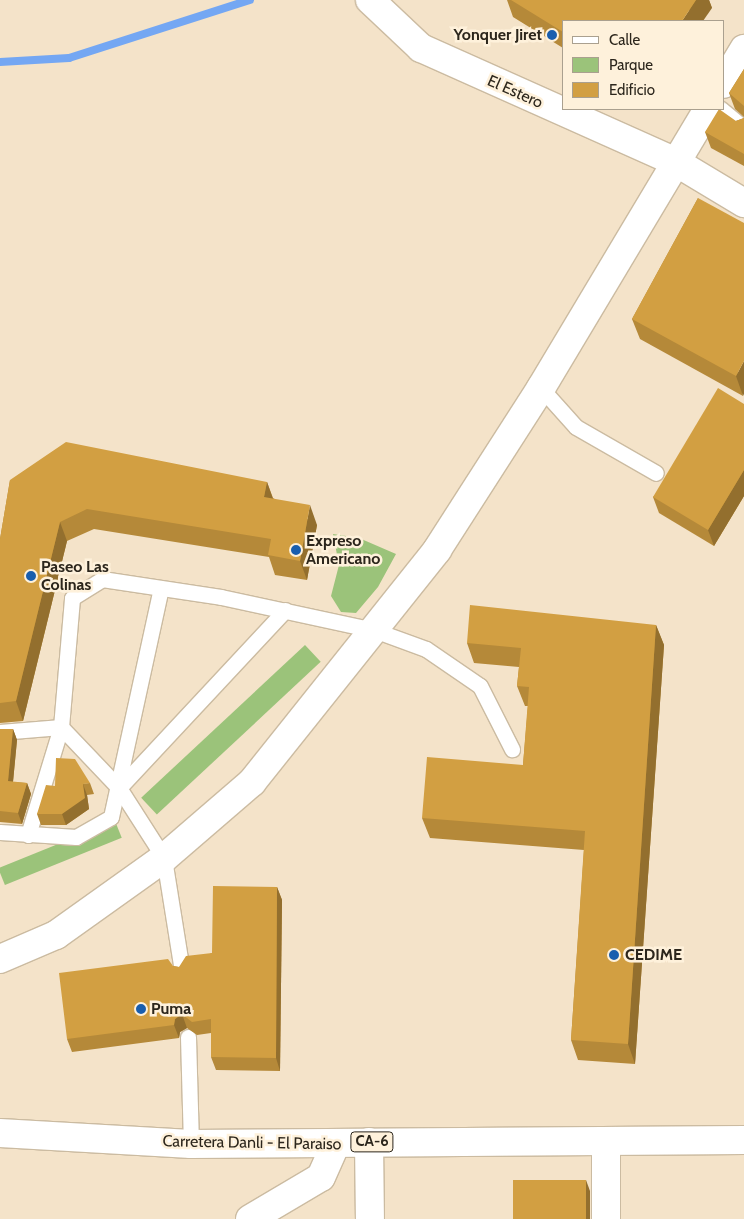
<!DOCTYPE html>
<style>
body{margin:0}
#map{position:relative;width:744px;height:1219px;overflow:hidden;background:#f4e3c9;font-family:Cabin,sans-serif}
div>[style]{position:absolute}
.green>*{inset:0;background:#9bc37a;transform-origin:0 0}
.stream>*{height:8px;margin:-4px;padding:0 4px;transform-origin:4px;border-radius:4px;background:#74a7f3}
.roads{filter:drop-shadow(1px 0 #cbbba1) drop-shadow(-1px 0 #cbbba1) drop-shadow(0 1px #cbbba1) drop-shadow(0 -1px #cbbba1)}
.lane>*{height:15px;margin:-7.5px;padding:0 7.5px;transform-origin:7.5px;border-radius:7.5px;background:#fff}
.street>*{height:28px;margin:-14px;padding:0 14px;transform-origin:14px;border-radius:14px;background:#fff}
.highway>*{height:28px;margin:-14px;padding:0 14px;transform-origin:14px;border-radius:14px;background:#fff}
.wall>*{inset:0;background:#b58939}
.shaded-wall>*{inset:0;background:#936f2e}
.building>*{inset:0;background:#d29f42;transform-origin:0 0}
.dots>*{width:14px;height:14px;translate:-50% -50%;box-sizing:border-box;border:2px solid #fef1db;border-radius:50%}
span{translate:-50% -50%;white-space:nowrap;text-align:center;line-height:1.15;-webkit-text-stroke:5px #fef1db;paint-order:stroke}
.shield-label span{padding:1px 4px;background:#fef1db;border:1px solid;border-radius:4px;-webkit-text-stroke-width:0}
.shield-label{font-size:15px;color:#2c261c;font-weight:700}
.poi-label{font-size:16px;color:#2c261c;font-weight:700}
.right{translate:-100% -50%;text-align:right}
.left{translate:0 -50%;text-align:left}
.street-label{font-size:16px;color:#2c261c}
.legend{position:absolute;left:562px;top:20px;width:162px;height:90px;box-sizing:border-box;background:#fef1db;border:1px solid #aaa08f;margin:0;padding:6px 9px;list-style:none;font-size:15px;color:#2c261c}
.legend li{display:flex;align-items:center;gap:10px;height:25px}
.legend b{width:25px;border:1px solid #aaa08f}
</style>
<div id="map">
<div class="green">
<i style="clip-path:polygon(333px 534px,359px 538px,396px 554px,378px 587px,356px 613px,341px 612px,331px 596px,339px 565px)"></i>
<i style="left:305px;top:645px;width:23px;height:224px;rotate:47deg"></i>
<i style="left:115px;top:821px;width:18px;height:126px;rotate:68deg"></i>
</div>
<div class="stream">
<i style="left:0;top:62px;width:69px;rotate:-3.3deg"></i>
<i style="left:69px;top:58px;width:190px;rotate:-17.8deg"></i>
</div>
<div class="roads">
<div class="lane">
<i style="left:721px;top:109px;width:30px;rotate:40deg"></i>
<i style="left:541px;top:388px;width:52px;rotate:48.1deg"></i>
<i style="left:576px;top:427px;width:92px;rotate:29.9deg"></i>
<i style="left:0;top:732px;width:61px;rotate:-4.7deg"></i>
<i style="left:61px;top:727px;width:113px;rotate:107deg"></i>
<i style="left:120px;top:787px;width:242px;rotate:-47deg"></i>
<i style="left:0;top:832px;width:76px;rotate:3.8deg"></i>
<i style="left:76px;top:837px;width:40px;rotate:-29.7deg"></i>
<i style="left:111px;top:817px;width:234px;rotate:-77.7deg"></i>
<i style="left:182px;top:971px;width:114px;rotate:-99.1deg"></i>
<i style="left:164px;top:858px;width:83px;rotate:-122.7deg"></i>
<i style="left:119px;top:788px;width:84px;rotate:-133.6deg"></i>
<i style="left:61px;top:727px;width:129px;rotate:-85.1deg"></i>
<i style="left:72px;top:598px;width:36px;rotate:-32deg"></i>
<i style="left:102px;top:579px;width:120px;rotate:8.6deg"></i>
<i style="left:221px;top:597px;width:157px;rotate:12.2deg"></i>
<i style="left:374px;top:630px;width:55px;rotate:20.1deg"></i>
<i style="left:426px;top:649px;width:65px;rotate:34.4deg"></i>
<i style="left:480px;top:686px;width:71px;rotate:63.1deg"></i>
<i style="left:188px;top:1037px;width:107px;rotate:88.4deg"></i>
</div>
<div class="street">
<i style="left:370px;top:0;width:70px;rotate:43.3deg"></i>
<i style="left:421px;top:48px;width:277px;rotate:24.1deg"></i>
<i style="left:674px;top:161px;width:82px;rotate:31deg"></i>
<i style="left:369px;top:1142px;width:77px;rotate:89.3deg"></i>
<i style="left:606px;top:1143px;width:76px;rotate:90deg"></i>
<i style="left:250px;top:1219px;width:82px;rotate:-30.6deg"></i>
<i style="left:321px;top:1177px;width:35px;rotate:-66deg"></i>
</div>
<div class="highway">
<i style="left:723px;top:84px;width:41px;rotate:-59deg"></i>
<i style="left:0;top:959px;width:61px;rotate:-23.2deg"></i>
<i style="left:56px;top:935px;width:133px;rotate:-35.5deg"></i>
<i style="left:164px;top:858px;width:116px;rotate:-40.8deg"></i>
<i style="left:252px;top:782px;width:297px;rotate:-51.4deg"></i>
<i style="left:437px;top:550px;width:193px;rotate:-57.3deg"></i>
<i style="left:541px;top:388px;width:325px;rotate:-59.1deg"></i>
<i style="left:0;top:1133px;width:191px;rotate:3.3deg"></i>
<i style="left:191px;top:1144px;width:553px;rotate:-0.41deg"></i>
</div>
</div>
<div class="wall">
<i style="clip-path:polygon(507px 0,709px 0,712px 8px,563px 21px,563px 48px,513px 17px)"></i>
<i style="clip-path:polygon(744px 69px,744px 117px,735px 109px,729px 93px)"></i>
<i style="clip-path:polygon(744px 118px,744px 166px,711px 148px,705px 132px)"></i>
<i style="clip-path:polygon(698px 198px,743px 396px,640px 339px,632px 319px)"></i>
<i style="clip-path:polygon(744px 404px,744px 496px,714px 546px,659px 513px,653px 497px)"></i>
<i style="clip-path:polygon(10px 480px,267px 482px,273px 498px,317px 525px,307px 580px,275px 575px,269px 557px,94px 529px,67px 541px,23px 721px,0 723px,0 539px)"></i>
<i style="clip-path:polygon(656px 625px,664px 645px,635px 1064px,578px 1060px,571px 1040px,584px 850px,430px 838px,422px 818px,523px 765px,528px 706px,525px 706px,517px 686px,519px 667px,474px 663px,467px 643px)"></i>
<i style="clip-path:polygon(0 729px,13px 729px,17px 740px,13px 782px,27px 783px,31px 794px,22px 824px,0 822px)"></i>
<i style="clip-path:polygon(90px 783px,94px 794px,87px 795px,89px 809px,66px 825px,41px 825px,37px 814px,55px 786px)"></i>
<i style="clip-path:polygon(277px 887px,282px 900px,280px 1071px,216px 1070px,211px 1057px,211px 1033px,197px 1035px,187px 1028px,180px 1032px,179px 1038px,72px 1052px,67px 1039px,173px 966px,179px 967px,212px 953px)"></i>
</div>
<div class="shaded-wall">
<i style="clip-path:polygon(696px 0,709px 0,712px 8px,703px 21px,682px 21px)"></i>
<i style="clip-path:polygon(744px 361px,744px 394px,743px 396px,736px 376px)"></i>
<i style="clip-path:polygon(744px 470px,744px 496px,714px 546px,708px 530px)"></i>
<i style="clip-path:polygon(267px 482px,274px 502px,264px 497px)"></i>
<i style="clip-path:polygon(310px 505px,317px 525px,307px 580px,300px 561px)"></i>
<i style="clip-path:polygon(60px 522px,67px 541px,23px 721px,16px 701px)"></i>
<i style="clip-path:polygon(656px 625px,664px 645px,635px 1064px,628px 1044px)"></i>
<i style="clip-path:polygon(13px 729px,17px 740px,12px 792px,8px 781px)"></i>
<i style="clip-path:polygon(27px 783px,31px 794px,22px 824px,18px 813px)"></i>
<i style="clip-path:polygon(83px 784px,87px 795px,89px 809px,66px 825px,62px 814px)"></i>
<i style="clip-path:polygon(277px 887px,282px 900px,280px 1071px,276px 1058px)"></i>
<i style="clip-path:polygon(182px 1014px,187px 1028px,180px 1032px,179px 1038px,174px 1025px,175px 1019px)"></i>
<i style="clip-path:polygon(586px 1180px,590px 1191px,590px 1219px,586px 1219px)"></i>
</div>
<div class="building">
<i style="clip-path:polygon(511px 0,696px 0,682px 21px,563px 21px,563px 32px)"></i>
<i style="clip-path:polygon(744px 69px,744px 106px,729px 93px)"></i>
<i style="clip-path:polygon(719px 109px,736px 121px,744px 118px,744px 154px,705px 132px)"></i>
<i style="clip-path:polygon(698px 198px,744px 223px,744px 361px,736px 376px,632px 319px)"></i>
<i style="clip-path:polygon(718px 388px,744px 404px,744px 470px,708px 530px,653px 497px)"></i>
<i style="clip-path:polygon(66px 442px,267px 482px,264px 497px,310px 505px,300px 561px,268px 555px,271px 539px,87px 509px,60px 522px,16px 701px,0 703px,0 539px,10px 480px)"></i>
<i style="clip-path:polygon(470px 605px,656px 625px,628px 1044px,571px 1040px,585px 831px,422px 818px,427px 757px,523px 765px,529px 687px,517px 686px,521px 648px,467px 643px)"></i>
<i style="clip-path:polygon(0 729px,13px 729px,8px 781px,27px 783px,18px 813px,0 811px)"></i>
<i style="clip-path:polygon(56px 758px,75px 759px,90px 783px,83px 784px,85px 798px,62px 814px,37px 814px,46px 785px,55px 786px)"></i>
<i style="clip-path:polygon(213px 886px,277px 887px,276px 1058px,211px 1057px,211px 1019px,192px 1022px,182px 1014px,175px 1019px,174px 1025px,67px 1039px,59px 973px,168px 959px,173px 966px,179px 967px,186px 956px,212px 953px)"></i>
<i style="left:513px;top:1180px;width:73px;height:39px"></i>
</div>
<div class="dots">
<i style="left:552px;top:35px;background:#195eae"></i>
<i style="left:296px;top:550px;background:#195eae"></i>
<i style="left:31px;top:576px;background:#195eae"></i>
<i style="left:614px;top:955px;background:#195eae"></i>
<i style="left:141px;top:1009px;background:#195eae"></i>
</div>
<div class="shield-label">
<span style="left:372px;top:1142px">CA-6</span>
</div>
<div class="poi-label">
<span class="right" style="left:542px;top:35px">Yonquer Jiret</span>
<span class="left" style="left:306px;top:550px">Expreso<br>Americano</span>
<span class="left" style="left:41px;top:576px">Paseo Las<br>Colinas</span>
<span class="left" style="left:625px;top:955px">CEDIME</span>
<span class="left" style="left:151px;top:1009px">Puma</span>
</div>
<div class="street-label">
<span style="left:515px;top:92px;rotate:24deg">El Estero</span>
<span style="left:252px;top:1143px;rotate:1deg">Carretera Danli - El Paraiso</span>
</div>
<ul class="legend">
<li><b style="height:6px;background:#fff"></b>Calle</li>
<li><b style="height:14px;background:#9bc37a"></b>Parque</li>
<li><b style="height:14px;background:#d29f42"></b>Edificio</li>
</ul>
</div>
